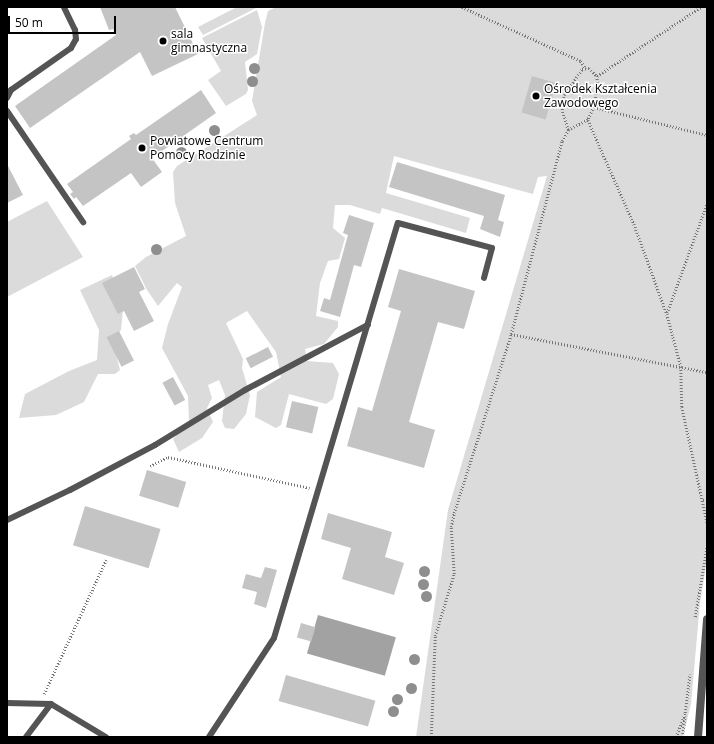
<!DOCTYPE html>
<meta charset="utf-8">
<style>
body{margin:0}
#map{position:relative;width:714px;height:744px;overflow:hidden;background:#fff;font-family:"Open Sans",sans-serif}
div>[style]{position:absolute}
.green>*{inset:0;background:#dbdbdb}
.water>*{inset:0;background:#a2a2a2;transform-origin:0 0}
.building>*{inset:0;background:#c4c4c4;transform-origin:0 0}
.path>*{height:2.5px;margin-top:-1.25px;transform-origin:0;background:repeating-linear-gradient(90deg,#767676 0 1px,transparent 0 3px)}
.lane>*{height:6px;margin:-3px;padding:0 3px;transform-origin:3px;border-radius:3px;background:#545454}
.street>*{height:8px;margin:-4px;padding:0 4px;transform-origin:4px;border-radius:4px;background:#545454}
.trees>*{width:11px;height:11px;margin:-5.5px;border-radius:50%;background:#8e8e8e}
.dots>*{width:11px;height:11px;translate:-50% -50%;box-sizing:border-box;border:2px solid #fff;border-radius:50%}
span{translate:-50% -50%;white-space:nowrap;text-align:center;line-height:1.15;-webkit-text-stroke:3px #fff;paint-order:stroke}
.poi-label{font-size:12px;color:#000}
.left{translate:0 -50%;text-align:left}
.frame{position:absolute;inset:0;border:8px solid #000;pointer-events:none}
.scale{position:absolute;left:8px;top:16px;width:108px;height:18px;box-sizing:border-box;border:2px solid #000;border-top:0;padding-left:5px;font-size:12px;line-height:14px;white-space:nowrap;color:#000;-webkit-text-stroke:3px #fff;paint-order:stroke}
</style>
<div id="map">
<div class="green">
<i style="clip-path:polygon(237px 7px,258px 7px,203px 35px,198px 27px)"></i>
<i style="clip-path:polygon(276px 7px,707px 7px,707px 560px,700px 603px,691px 704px,683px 737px,416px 737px,448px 510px,547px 176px,538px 177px,533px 194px,394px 156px,386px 193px,470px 218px,466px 233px,382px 208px,380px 214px,350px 205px,335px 205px,333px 228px,345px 238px,339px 259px,328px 261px,320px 283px,316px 316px,338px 321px,338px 327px,324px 344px,305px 349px,307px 361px,333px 363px,339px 374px,333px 399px,326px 404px,289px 394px,281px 425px,276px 428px,255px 417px,257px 392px,281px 377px,276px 352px,247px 311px,226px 323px,243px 359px,242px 368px,250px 395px,246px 414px,234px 429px,225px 428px,222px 421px,225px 395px,219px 380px,208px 385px,212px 398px,207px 408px,213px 422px,202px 438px,179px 452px,173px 439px,189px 422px,188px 396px,162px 348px,168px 324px,182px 287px,177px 283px,158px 306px,147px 290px,135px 266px,146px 257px,186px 236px,175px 203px,173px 172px,177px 166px,257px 115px,252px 101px,265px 23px,268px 11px)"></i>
<i style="clip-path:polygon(257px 10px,262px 27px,257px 54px,245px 62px,248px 90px,246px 94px,226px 106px,208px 80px,221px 71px,202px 38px)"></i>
<i style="clip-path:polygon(47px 201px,83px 257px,7px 297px,7px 222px)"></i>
<i style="clip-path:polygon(112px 275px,123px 309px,121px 330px,112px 339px,120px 370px,115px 374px,98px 374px,84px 402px,56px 415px,19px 418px,25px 394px,69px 371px,97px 360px,99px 330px,80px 290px)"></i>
</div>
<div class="water">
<i style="left:318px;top:615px;width:81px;height:40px;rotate:16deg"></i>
</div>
<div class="building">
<i style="clip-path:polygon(100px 7px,175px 7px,198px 54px,152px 76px,140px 52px,30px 128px,15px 106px,116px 35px,113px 29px,109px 30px)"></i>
<i style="left:532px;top:76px;width:25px;height:38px;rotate:16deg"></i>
<i style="clip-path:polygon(201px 90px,216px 113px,152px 158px,162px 172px,141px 187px,131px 173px,83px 206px,76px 197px,74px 199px,70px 194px,73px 192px,67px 184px,131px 139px,129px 136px,134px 133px,136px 135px)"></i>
<i style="clip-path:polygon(397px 162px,505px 195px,498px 220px,504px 222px,500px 237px,480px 229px,484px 216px,389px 187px)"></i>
<i style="clip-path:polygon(7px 164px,23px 195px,7px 203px)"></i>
<i style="clip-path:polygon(349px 215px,374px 223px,361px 267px,354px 265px,340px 317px,320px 311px,324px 298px,330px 300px,348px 235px,343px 233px)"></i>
<i style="clip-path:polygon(134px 267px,145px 289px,139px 292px,154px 321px,134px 331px,124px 311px,118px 314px,102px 283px)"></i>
<i style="clip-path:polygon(399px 269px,475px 291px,464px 329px,438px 322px,409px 422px,435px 430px,424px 468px,347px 446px,358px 407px,372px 411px,401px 311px,388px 307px)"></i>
<i style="left:119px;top:331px;width:33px;height:14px;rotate:63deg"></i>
<i style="left:268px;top:347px;width:11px;height:25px;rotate:63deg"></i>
<i style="left:173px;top:377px;width:26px;height:12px;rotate:62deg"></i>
<i style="left:292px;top:401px;width:27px;height:27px;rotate:13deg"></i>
<i style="left:147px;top:470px;width:41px;height:27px;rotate:17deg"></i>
<i style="left:85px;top:506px;width:79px;height:41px;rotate:17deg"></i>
<i style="clip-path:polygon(328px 513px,392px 532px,385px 557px,404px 563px,394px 595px,342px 579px,351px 548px,321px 539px)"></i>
<i style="clip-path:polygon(265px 567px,277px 570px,266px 608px,254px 604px,257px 592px,242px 588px,246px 574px,261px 578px)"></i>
<i style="left:301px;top:623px;width:15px;height:15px;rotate:16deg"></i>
<i style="left:286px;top:675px;width:93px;height:27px;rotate:16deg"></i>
</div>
<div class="path">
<i style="left:462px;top:7px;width:131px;rotate:24.4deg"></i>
<i style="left:581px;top:61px;width:9px;rotate:58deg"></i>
<i style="left:589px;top:68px;width:11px;rotate:45deg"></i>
<i style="left:597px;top:76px;width:9px;rotate:84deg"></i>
<i style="left:598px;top:85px;width:22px;rotate:100deg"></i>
<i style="left:594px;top:107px;width:14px;rotate:115deg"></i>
<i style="left:588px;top:120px;width:22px;rotate:153deg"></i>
<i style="left:568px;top:130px;width:21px;rotate:-107deg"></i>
<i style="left:562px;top:110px;width:15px;rotate:-82deg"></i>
<i style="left:564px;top:95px;width:32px;rotate:-55deg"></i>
<i style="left:582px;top:69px;width:7px;rotate:-8deg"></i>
<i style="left:597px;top:76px;width:125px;rotate:-33.6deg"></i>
<i style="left:594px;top:107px;width:116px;rotate:13.9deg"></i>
<i style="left:588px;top:120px;width:114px;rotate:66.1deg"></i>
<i style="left:634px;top:224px;width:96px;rotate:69.9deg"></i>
<i style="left:667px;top:314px;width:55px;rotate:75.2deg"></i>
<i style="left:681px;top:367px;width:40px;rotate:88.6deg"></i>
<i style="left:682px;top:407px;width:118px;rotate:77.7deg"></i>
<i style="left:667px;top:313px;width:117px;rotate:-70deg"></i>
<i style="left:511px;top:334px;width:200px;rotate:11deg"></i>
<i style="left:150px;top:466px;width:20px;rotate:-27deg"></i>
<i style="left:168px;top:457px;width:145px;rotate:12.3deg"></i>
<i style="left:703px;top:500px;width:4px"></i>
<i style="left:695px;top:617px;width:72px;rotate:-80.4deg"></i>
<i style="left:44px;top:694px;width:148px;rotate:-65.2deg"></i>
<i style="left:431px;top:737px;width:101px;rotate:-87.7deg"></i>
<i style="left:435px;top:636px;width:65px;rotate:-73deg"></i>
<i style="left:454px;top:574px;width:47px;rotate:-93.7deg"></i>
<i style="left:451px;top:527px;width:14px;rotate:-78deg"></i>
<i style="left:454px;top:513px;width:188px;rotate:-72.3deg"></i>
<i style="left:511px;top:334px;width:200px;rotate:-75.2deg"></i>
<i style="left:562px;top:141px;width:13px;rotate:-61deg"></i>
<i style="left:676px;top:737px;width:26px;rotate:-69deg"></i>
<i style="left:685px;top:713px;width:39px;rotate:-83deg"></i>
<i style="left:682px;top:737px;width:21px;rotate:-82deg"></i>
</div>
<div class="lane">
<i style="left:7px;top:98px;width:9px;rotate:-63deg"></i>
<i style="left:11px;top:90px;width:73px;rotate:-35deg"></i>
<i style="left:71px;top:48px;width:10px;rotate:-61deg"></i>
<i style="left:76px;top:39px;width:9px;rotate:-96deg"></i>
<i style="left:75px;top:30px;width:25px;rotate:-116deg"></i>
<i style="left:7px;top:111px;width:135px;rotate:55.6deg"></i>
<i style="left:7px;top:520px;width:70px;rotate:-25.5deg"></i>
<i style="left:70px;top:490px;width:96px;rotate:-27.9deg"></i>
<i style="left:155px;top:445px;width:105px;rotate:-31.4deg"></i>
<i style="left:245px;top:390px;width:139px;rotate:-27.9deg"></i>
<i style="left:7px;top:703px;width:44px;rotate:1.3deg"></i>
<i style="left:51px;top:704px;width:64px;rotate:31deg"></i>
<i style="left:26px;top:737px;width:41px;rotate:-52.9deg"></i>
<i style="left:209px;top:737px;width:118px;rotate:-56.7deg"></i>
<i style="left:274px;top:638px;width:433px;rotate:-73.4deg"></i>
<i style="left:398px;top:223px;width:97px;rotate:14.9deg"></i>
<i style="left:492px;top:248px;width:31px;rotate:105deg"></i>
</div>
<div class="street">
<i style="left:698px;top:737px;width:118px;rotate:-85.6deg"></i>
</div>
<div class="trees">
<i style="left:254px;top:68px"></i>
<i style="left:252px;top:81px"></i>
<i style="left:214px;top:130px"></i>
<i style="left:181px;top:152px"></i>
<i style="left:156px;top:249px"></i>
<i style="left:424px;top:571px"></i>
<i style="left:423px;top:584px"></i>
<i style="left:426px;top:596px"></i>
<i style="left:414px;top:659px"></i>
<i style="left:411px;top:688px"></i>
<i style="left:397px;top:699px"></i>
<i style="left:393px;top:711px"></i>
</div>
<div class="dots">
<i style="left:163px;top:41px;background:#000"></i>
<i style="left:536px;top:96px;background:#000"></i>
<i style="left:142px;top:148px;background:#000"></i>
</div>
<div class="poi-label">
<span class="left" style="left:171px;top:41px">sala<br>gimnastyczna</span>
<span class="left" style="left:544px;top:96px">Ośrodek Kształcenia<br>Zawodowego</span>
<span class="left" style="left:150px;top:148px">Powiatowe Centrum<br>Pomocy Rodzinie</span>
</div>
<div class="frame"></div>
<div class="scale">50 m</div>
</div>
